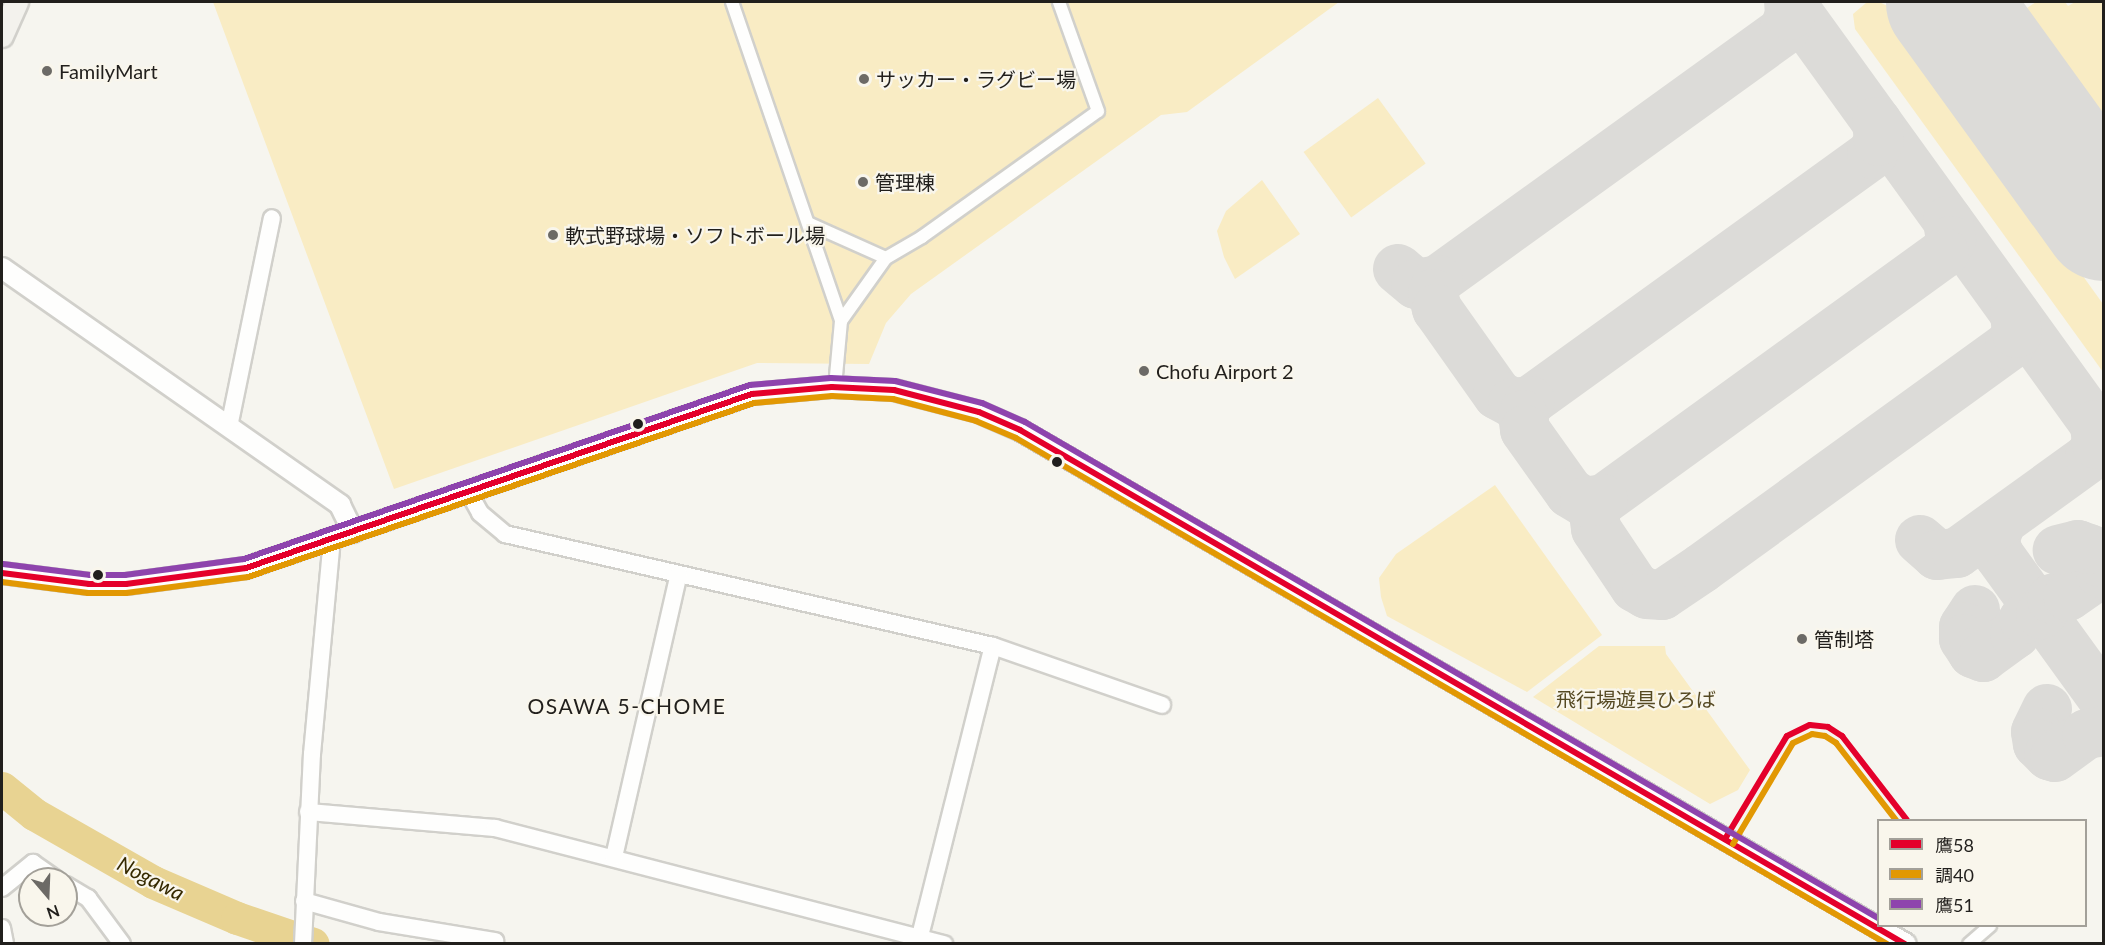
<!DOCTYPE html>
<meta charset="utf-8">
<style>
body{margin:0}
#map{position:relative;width:2105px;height:945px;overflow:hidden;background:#f6f5ef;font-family:Lato,"Noto Sans JP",sans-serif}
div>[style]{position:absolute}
.green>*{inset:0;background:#f9ecc4;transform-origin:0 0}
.river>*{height:33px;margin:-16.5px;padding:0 16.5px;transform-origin:16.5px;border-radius:16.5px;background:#e8d392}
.taxiway>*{height:50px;margin:-25px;padding:0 25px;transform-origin:25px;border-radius:25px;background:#dcdbd8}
.runway>*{height:123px;margin:-61.5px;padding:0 61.5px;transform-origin:61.5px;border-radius:61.5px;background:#dcdbd8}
.roads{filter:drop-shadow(2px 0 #d1d0cb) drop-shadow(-2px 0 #d1d0cb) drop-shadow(0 2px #d1d0cb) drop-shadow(0 -2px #d1d0cb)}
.pedestrian>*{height:12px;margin:-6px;padding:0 6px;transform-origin:6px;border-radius:6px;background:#fefefd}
.minor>*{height:16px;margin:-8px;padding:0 8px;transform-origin:8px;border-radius:8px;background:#fefefd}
.tertiary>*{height:20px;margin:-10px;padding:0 10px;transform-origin:10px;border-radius:10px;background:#fefefd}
.secondary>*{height:22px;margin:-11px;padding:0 11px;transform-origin:11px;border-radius:11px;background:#f3f2ed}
.bus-1>*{height:6px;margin:-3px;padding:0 3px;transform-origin:3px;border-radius:3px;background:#e4002b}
.bus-2>*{height:6px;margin:-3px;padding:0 3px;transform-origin:3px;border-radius:3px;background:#e29803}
.bus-3>*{height:6px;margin:-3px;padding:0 3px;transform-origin:3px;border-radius:3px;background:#8e44ad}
.dots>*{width:16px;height:16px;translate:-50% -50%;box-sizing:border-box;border:3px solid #f9f6ec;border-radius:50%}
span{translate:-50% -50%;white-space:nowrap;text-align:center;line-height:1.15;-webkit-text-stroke:4.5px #f9f6ec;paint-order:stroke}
.poi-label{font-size:20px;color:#211f1c}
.left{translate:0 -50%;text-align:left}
.park-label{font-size:20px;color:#554922}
.neighbourhood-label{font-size:21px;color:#211f1c;letter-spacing:1.5px}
.water-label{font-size:21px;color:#352900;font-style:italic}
.frame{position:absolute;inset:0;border:3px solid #211f1c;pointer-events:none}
.legend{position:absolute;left:1877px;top:819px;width:210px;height:108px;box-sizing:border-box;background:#f9f6ec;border:2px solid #a3a099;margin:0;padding:8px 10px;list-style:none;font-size:18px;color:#211f1c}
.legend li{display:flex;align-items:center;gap:12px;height:30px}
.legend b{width:30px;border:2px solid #a3a099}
.north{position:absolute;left:18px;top:867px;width:60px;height:60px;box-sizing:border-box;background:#f9f6ec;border:2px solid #a3a099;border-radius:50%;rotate:161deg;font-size:16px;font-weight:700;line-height:24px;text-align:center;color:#211f1c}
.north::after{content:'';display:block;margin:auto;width:21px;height:27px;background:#6c6a66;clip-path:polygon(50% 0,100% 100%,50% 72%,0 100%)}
</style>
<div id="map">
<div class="green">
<i style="clip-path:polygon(213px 2px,1339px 2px,1187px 112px,1161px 115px,911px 294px,886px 323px,869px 364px,757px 363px,394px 489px)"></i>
<i style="clip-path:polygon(1879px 2px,1890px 7px,2103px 304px,2103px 372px,1855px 29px,1853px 14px,1866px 3px)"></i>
<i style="clip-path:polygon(2036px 2px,2065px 2px,2068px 6px,2075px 2px,2103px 2px,2103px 119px,2024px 10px)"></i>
<i style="left:1378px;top:98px;width:81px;height:92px;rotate:54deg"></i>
<i style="clip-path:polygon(1262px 180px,1300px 234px,1235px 279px,1224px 257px,1217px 231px,1226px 211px)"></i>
<i style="clip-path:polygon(1495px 485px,1602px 635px,1527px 692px,1387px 616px,1381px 597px,1379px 578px,1396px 554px)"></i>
<i style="clip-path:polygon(1599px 646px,1665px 646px,1666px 654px,1750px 770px,1738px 790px,1710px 804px,1533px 697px)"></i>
</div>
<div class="river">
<i style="left:2px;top:788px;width:41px;rotate:39.1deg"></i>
<i style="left:34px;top:814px;width:137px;rotate:29.7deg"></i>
<i style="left:153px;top:882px;width:91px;rotate:23.2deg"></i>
<i style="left:237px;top:918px;width:80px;rotate:18.9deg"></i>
</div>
<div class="taxiway">
<i style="left:1790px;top:2px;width:536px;rotate:54.18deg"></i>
<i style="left:1948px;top:221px;width:20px;rotate:81deg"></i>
<i style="left:1951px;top:241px;width:14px;rotate:120deg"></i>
<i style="left:1944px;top:253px;width:426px;rotate:144.1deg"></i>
<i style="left:1599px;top:503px;width:12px;rotate:114deg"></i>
<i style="left:1594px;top:514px;width:15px;rotate:82deg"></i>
<i style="left:1596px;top:529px;width:70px;rotate:56.1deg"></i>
<i style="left:1635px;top:587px;width:14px;rotate:30deg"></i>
<i style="left:1647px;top:594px;width:15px;rotate:4deg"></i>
<i style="left:1662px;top:595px;width:48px;rotate:-34deg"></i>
<i style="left:1702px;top:568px;width:380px;rotate:-35.9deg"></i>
<i style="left:2010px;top:345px;width:14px;rotate:-60deg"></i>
<i style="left:2017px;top:333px;width:19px;rotate:-96deg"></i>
<i style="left:1398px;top:269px;width:23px;rotate:40deg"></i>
<i style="left:1416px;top:284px;width:22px;rotate:-10deg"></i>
<i style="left:1438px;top:280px;width:427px;rotate:-35.8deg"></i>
<i style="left:1784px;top:30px;width:16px;rotate:-68deg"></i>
<i style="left:1790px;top:15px;width:13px;rotate:-94deg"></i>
<i style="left:1438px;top:280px;width:15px;rotate:110deg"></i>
<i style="left:1433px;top:294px;width:16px;rotate:75deg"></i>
<i style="left:1437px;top:309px;width:105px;rotate:54.7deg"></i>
<i style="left:1498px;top:395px;width:17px;rotate:28deg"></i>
<i style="left:1513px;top:403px;width:17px;rotate:-7deg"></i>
<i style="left:1530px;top:401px;width:422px;rotate:-35.8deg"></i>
<i style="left:1872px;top:154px;width:15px;rotate:-62deg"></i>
<i style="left:1879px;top:141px;width:19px;rotate:-96deg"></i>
<i style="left:1530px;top:401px;width:16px;rotate:117deg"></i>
<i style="left:1523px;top:415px;width:15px;rotate:82deg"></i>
<i style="left:1525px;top:430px;width:77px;rotate:54.5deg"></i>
<i style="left:1570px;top:493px;width:17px;rotate:31deg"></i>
<i style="left:1585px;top:502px;width:18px;rotate:-9deg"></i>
<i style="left:2001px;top:522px;width:20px;rotate:110deg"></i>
<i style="left:1994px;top:541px;width:15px;rotate:70deg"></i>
<i style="left:1999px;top:555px;width:179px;rotate:54.1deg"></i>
<i style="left:1920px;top:540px;width:23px;rotate:41deg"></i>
<i style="left:1937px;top:555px;width:20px;rotate:-6deg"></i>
<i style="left:1957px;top:553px;width:164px;rotate:-35.8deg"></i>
<i style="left:2090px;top:457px;width:15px;rotate:-62deg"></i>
<i style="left:2097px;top:444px;width:19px;rotate:-96deg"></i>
<i style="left:1975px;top:610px;width:20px;rotate:123deg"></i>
<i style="left:1964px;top:627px;width:12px;rotate:90deg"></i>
<i style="left:1964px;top:639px;width:17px;rotate:57deg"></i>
<i style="left:1973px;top:653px;width:11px;rotate:22deg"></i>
<i style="left:1983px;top:657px;width:39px;rotate:-36deg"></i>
<i style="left:2015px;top:634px;width:17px;rotate:-59deg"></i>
<i style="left:2024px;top:619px;width:18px;rotate:-16deg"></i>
<i style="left:2041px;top:614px;width:19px;rotate:-54deg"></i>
<i style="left:2052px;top:599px;width:16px;rotate:-11deg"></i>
<i style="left:2068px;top:596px;width:40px;rotate:-34.9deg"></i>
<i style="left:2101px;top:573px;width:11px;rotate:-95deg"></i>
<i style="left:2100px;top:562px;width:17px;rotate:-130deg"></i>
<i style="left:2089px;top:549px;width:12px;rotate:-160deg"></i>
<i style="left:2078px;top:545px;width:21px;rotate:166deg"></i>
<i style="left:2047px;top:709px;width:25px;rotate:116deg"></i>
<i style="left:2036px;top:732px;width:12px;rotate:81deg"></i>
<i style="left:2038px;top:744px;width:16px;rotate:45deg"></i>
<i style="left:2049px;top:755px;width:6px;rotate:18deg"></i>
<i style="left:2055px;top:757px;width:39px;rotate:-36deg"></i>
<i style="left:2087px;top:734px;width:17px;rotate:-10deg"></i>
</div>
<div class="runway">
<i style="left:1947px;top:2px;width:268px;rotate:54.1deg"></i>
</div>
<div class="roads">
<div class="pedestrian">
<i style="left:732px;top:2px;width:337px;rotate:71.1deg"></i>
<i style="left:841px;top:321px;width:66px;rotate:95.2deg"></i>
<i style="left:810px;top:224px;width:83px;rotate:24.1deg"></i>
<i style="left:886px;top:258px;width:42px;rotate:-30.3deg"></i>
<i style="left:922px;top:237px;width:216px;rotate:-35.6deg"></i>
<i style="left:1098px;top:111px;width:116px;rotate:-109.7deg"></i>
<i style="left:841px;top:321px;width:77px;rotate:-54.5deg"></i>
<i style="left:1969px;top:944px;width:28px;rotate:-41deg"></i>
</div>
<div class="minor">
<i style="left:229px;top:427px;width:213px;rotate:-78.4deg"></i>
<i style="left:468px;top:491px;width:25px;rotate:61deg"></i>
<i style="left:480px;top:513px;width:33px;rotate:40deg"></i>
<i style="left:505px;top:534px;width:501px;rotate:12.93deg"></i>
<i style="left:993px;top:646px;width:179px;rotate:19.2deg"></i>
<i style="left:308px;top:812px;width:188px;rotate:4.9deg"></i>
<i style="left:495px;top:828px;width:464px;rotate:14.5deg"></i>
<i style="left:614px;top:857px;width:290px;rotate:-77.1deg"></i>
<i style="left:66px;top:885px;width:26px;rotate:31deg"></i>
<i style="left:88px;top:898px;width:57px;rotate:53.5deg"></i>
<i style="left:2px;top:888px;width:40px;rotate:-39deg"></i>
<i style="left:33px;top:863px;width:28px;rotate:35deg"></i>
<i style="left:304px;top:901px;width:78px;rotate:15.6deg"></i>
<i style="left:379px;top:922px;width:118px;rotate:9.3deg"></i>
<i style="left:2px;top:928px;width:16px;rotate:79deg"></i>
<i style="left:303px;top:944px;width:190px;rotate:-87.3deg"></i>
<i style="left:312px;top:754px;width:215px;rotate:-84.7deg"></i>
<i style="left:918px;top:944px;width:307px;rotate:-75.9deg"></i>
</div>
<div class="tertiary">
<i style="left:2px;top:268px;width:413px;rotate:35deg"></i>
<i style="left:340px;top:505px;width:30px;rotate:64deg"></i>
<i style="left:2px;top:573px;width:88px;rotate:7.2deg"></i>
<i style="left:89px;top:584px;width:37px"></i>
<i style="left:126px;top:584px;width:121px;rotate:-7.6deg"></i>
<i style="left:246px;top:568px;width:535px;rotate:-18.98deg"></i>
<i style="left:752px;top:394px;width:80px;rotate:-5deg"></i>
<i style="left:832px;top:387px;width:62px;rotate:2.8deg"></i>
<i style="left:894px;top:390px;width:88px;rotate:14.5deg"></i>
<i style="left:979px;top:412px;width:45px;rotate:23.7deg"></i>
<i style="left:1020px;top:430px;width:1024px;rotate:30.12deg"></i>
</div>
<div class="secondary">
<i style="left:2px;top:36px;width:37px;rotate:-66deg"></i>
</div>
</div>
<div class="bus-1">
<i style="left:2px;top:573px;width:88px;rotate:7.2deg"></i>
<i style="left:89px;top:584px;width:37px"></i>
<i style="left:126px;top:584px;width:121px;rotate:-7.6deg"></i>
<i style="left:246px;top:568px;width:535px;rotate:-18.98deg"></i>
<i style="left:752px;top:394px;width:80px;rotate:-5deg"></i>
<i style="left:832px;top:387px;width:62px;rotate:2.8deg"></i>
<i style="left:894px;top:390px;width:88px;rotate:14.5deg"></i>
<i style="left:979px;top:412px;width:45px;rotate:23.7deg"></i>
<i style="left:1020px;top:430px;width:1023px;rotate:30.15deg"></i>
<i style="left:1725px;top:839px;width:120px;rotate:-59deg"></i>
<i style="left:1787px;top:736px;width:25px;rotate:-26deg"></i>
<i style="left:1810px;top:725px;width:18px;rotate:6deg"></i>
<i style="left:1828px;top:727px;width:17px;rotate:33deg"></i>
<i style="left:1842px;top:736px;width:106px;rotate:52.3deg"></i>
</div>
<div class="bus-2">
<i style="left:2px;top:582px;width:87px;rotate:7.3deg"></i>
<i style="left:88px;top:593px;width:38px"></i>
<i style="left:126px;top:593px;width:123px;rotate:-7.5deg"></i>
<i style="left:248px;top:577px;width:535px;rotate:-18.98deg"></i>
<i style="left:754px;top:403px;width:78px;rotate:-5.1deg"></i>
<i style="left:832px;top:396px;width:61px;rotate:2.8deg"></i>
<i style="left:893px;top:399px;width:86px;rotate:14.8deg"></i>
<i style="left:976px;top:421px;width:43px;rotate:23deg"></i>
<i style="left:1016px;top:438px;width:1007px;rotate:30.15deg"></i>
<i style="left:1733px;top:844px;width:117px;rotate:-59.3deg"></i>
<i style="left:1793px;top:743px;width:21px;rotate:-25deg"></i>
<i style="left:1812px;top:734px;width:13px;rotate:9deg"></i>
<i style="left:1825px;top:736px;width:13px;rotate:32deg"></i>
<i style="left:1836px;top:743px;width:98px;rotate:52.1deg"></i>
</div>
<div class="bus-3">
<i style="left:3px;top:564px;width:88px;rotate:7.2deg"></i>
<i style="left:90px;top:575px;width:35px"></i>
<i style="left:125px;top:575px;width:120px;rotate:-7.7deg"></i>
<i style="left:244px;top:559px;width:535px;rotate:-18.98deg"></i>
<i style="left:750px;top:385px;width:81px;rotate:-4.9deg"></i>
<i style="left:831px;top:378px;width:64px;rotate:2.7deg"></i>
<i style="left:895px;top:381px;width:90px;rotate:14.2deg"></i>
<i style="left:982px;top:403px;width:47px;rotate:23.8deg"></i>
<i style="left:1025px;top:422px;width:987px;rotate:30.18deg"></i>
</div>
<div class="dots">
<i style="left:47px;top:71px;background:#6c6a66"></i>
<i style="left:864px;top:79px;background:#6c6a66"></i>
<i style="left:863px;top:182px;background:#6c6a66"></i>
<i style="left:553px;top:235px;background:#6c6a66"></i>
<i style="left:1144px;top:371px;background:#6c6a66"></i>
<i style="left:638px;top:424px;background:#211f1c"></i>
<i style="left:1057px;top:462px;background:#211f1c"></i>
<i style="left:98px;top:575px;background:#211f1c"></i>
<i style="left:1802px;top:639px;background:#6c6a66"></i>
</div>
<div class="poi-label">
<span class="left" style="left:59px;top:71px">FamilyMart</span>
<span class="left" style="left:876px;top:79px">サッカー・ラグビー場</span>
<span class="left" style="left:875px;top:182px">管理棟</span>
<span class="left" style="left:565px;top:235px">軟式野球場・ソフトボール場</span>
<span class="left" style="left:1156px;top:371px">Chofu Airport 2</span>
<span class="left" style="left:1814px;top:639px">管制塔</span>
</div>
<div class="park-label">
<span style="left:1636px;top:699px">飛行場遊具ひろば</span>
</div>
<div class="neighbourhood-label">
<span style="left:627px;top:706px">OSAWA 5-CHOME</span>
</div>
<div class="water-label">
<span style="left:151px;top:878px;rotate:27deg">Nogawa</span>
</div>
<div class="frame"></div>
<ul class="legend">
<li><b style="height:8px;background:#e4002b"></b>鷹58</li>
<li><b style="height:8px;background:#e29803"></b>調40</li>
<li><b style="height:8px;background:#8e44ad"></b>鷹51</li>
</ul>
<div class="north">N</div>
</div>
